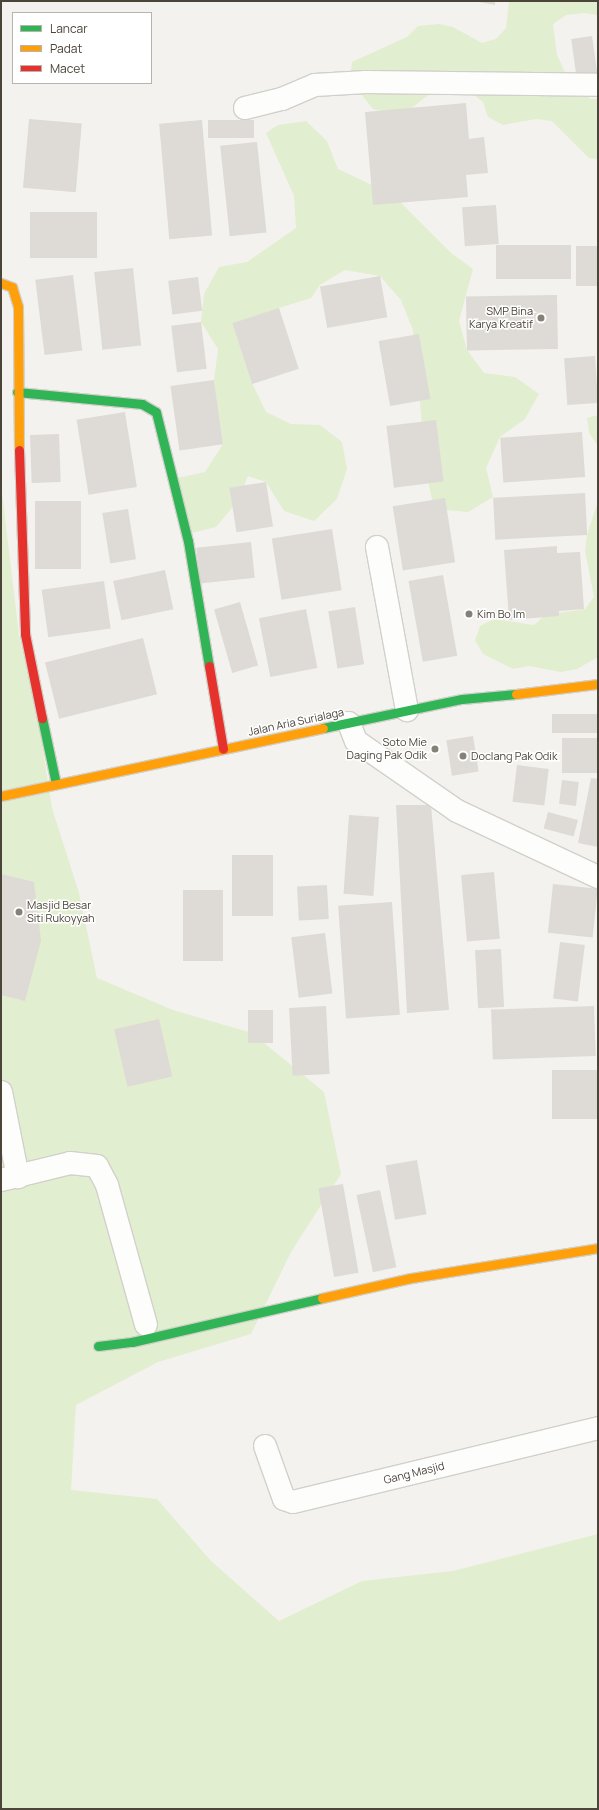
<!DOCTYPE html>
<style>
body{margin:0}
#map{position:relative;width:599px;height:1810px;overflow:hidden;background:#f4f2ee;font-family:Manrope,sans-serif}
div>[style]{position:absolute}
.green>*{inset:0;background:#e1eecf}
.building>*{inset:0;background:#dedbd6;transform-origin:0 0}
.roads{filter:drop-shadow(1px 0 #d2d0cb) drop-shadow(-1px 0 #d2d0cb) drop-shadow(0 1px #d2d0cb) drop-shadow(0 -1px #d2d0cb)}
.street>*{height:22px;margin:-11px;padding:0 11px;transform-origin:11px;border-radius:11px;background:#fdfdfc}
.fast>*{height:9px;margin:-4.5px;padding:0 4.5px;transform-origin:4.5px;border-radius:4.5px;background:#30b455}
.slow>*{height:9px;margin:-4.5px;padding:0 4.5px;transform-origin:4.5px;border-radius:4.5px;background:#ff9f0a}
.jam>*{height:9px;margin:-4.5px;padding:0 4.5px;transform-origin:4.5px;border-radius:4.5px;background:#e5322d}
.dots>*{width:11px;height:11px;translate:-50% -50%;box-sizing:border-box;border:2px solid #fff;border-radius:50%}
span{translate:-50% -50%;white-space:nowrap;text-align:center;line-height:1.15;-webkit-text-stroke:3px #fff;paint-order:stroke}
.poi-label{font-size:11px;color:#4b4439}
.right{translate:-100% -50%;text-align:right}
.left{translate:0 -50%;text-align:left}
.street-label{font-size:11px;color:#4b4439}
.frame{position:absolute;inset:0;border:2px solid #4b4439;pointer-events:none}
.legend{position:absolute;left:12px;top:12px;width:140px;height:72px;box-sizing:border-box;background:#fff;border:1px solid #b7b4b0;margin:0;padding:5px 7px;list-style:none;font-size:12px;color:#4b4439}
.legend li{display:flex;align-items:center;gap:8px;height:20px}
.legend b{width:20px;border:1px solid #b7b4b0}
</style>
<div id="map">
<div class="green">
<i style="clip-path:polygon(509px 1px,598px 1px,598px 15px,584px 13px,566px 15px,553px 24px,557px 55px,569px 81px,580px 92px,591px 99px,598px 99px,598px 159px,589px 158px,552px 121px,536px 119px,503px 125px,488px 117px,483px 102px,469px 91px,436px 89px,409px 110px,391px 113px,373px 109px,350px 80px,352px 62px,407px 37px,418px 26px,439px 24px,453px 27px,482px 43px,496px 39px,506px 28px)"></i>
<i style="clip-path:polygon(306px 121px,327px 141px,338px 169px,393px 195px,451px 253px,473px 269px,459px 321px,467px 350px,484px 373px,515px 377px,539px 394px,525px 419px,500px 437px,486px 468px,493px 497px,468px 512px,434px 509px,427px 476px,413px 330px,401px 300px,380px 276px,345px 270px,320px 285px,311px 298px,279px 308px,261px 324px,251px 353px,252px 383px,266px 412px,291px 424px,320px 425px,342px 442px,347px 469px,337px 499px,314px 521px,284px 511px,266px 482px,248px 476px,237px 502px,216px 527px,192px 533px,178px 478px,205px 472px,223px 444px,214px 380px,218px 349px,201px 322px,204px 294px,219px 267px,247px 262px,296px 228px,294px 196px,266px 133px,278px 125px)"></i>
<i style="clip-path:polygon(598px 415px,598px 446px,589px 433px,587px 418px)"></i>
<i style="clip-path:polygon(1px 484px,19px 635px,38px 718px,52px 808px,79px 893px,97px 978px,173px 1010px,252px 1033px,324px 1092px,341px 1174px,291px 1252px,251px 1334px,158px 1362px,76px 1405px,71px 1490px,157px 1499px,211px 1561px,279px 1621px,362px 1581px,453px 1571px,598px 1534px,598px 1809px,1px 1809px)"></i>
<i style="clip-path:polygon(598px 501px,598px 657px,577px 669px,561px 672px,529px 666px,513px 669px,483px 654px,475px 640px,480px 626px,494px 619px,534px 625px,545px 615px,585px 609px,594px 597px,585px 551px,587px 535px)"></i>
</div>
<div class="building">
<i style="clip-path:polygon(474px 1px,495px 1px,495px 5px)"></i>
<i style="left:592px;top:36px;width:42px;height:21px;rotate:82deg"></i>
<i style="clip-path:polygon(466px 103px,469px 139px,484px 137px,488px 173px,466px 175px,468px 197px,373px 205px,365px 112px)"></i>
<i style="left:29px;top:119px;width:53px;height:69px;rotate:5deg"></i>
<i style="left:202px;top:120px;width:116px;height:43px;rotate:85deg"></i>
<i style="left:254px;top:120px;width:18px;height:46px;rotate:90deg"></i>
<i style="left:257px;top:142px;width:91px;height:37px;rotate:84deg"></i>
<i style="left:496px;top:205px;width:39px;height:34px;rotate:86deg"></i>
<i style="left:30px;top:212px;width:67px;height:46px"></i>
<i style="left:571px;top:245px;width:34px;height:75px;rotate:90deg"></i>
<i style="left:576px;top:246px;width:22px;height:40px"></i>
<i style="left:133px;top:268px;width:78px;height:39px;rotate:84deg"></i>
<i style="left:73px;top:275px;width:76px;height:38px;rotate:83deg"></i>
<i style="left:380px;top:276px;width:42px;height:61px;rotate:80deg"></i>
<i style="left:198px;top:277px;width:34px;height:30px;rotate:83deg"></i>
<i style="left:557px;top:295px;width:54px;height:91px;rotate:89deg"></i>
<i style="left:279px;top:308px;width:64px;height:49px;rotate:72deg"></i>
<i style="left:201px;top:322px;width:47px;height:30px;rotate:83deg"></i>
<i style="left:419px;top:334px;width:66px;height:41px;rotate:80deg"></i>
<i style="left:595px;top:356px;width:47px;height:31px;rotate:86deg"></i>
<i style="left:214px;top:380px;width:65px;height:44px;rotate:82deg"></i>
<i style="left:125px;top:412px;width:76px;height:49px;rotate:81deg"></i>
<i style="left:436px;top:420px;width:62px;height:50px;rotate:83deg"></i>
<i style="left:582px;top:432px;width:45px;height:82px;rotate:86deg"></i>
<i style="left:59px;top:434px;width:48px;height:29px;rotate:88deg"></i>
<i style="left:266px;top:482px;width:45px;height:37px;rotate:81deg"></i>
<i style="left:585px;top:493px;width:42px;height:92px;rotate:87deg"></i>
<i style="left:445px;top:498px;width:65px;height:53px;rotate:81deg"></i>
<i style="left:35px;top:501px;width:46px;height:68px"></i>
<i style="left:128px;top:509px;width:51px;height:26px;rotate:81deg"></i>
<i style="left:332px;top:529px;width:62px;height:61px;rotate:81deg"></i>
<i style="left:251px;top:542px;width:36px;height:55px;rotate:84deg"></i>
<i style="clip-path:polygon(557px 546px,557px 553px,580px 552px,584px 609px,559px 611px,559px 616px,509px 620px,504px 550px)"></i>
<i style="left:165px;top:570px;width:40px;height:53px;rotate:78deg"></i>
<i style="left:443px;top:575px;width:82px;height:35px;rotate:80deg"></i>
<i style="left:104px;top:581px;width:48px;height:63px;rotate:82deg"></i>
<i style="left:240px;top:602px;width:66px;height:27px;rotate:74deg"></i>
<i style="left:355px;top:607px;width:58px;height:27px;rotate:81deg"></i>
<i style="left:306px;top:609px;width:60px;height:48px;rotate:79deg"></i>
<i style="left:143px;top:638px;width:58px;height:101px;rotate:76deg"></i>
<i style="left:598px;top:714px;width:19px;height:46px;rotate:90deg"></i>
<i style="left:473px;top:736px;width:36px;height:27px;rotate:81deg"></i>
<i style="left:598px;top:738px;width:35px;height:36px;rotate:90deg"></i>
<i style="left:517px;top:765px;width:32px;height:37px;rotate:7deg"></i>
<i style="clip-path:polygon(591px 778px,598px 779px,598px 847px,578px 843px)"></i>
<i style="left:562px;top:780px;width:17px;height:24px;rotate:7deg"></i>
<i style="clip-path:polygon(396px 805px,431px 805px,449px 1010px,407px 1013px)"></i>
<i style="left:548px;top:812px;width:31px;height:17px;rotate:15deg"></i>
<i style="left:349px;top:815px;width:30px;height:79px;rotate:4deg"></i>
<i style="left:232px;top:855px;width:41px;height:61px"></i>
<i style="left:494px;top:872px;width:67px;height:33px;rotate:85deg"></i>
<i style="clip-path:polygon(1px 874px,34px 882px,41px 941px,25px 1001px,1px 995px)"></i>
<i style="left:553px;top:884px;width:45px;height:49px;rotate:6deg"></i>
<i style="left:327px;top:885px;width:34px;height:30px;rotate:87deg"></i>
<i style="left:183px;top:890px;width:40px;height:71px"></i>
<i style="left:392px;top:902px;width:113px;height:54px;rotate:86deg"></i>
<i style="left:325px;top:933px;width:61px;height:34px;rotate:83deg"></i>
<i style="left:560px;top:942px;width:25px;height:57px;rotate:7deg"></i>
<i style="left:501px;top:949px;width:58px;height:26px;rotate:87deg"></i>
<i style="left:326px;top:1006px;width:68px;height:37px;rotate:87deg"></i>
<i style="left:594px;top:1006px;width:50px;height:103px;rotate:88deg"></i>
<i style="left:248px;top:1010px;width:25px;height:33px"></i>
<i style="left:159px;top:1019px;width:59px;height:46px;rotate:77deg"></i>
<i style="left:598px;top:1070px;width:49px;height:46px;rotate:90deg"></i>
<i style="left:417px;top:1160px;width:55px;height:32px;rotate:80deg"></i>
<i style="left:343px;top:1184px;width:90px;height:25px;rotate:80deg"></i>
<i style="left:380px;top:1190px;width:79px;height:24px;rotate:78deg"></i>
</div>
<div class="roads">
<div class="street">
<i style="left:245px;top:108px;width:38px;rotate:-14deg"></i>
<i style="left:282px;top:99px;width:36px;rotate:-23deg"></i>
<i style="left:315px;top:85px;width:51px;rotate:-3.4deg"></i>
<i style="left:366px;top:82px;width:232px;rotate:0.7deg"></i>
<i style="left:377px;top:547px;width:166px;rotate:79.6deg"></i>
<i style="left:349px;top:723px;width:19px;rotate:69deg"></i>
<i style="left:356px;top:741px;width:123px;rotate:34.7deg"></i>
<i style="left:457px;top:811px;width:156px;rotate:25.1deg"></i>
<i style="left:1px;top:1092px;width:87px;rotate:78.7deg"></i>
<i style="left:1px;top:1180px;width:71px;rotate:-13.8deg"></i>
<i style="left:70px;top:1163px;width:27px;rotate:6deg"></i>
<i style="left:97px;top:1166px;width:21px;rotate:62deg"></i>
<i style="left:107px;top:1185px;width:145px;rotate:74.4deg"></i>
<i style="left:265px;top:1446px;width:56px;rotate:70.3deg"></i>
<i style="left:284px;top:1499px;width:9px;rotate:18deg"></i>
<i style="left:293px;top:1502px;width:314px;rotate:-13.6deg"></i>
</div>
<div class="fast">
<i style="left:17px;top:392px;width:126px;rotate:5.5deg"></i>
<i style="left:142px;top:404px;width:16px;rotate:30deg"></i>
<i style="left:156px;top:412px;width:133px;rotate:76.1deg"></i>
<i style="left:188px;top:541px;width:127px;rotate:80.5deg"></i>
<i style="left:42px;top:718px;width:67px;rotate:78deg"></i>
<i style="left:323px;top:728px;width:142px;rotate:-11.8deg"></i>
<i style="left:462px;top:699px;width:54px;rotate:-5.3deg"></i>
<i style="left:98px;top:1346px;width:34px;rotate:-7deg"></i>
<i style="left:132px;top:1342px;width:195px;rotate:-13deg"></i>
</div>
<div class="slow">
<i style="left:1px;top:283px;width:12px;rotate:20deg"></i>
<i style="left:12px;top:287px;width:21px;rotate:73deg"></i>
<i style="left:18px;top:307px;width:143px;rotate:89.6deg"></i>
<i style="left:516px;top:694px;width:83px;rotate:-7deg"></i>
<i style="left:1px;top:796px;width:329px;rotate:-11.9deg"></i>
<i style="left:322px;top:1298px;width:91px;rotate:-12.7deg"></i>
<i style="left:411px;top:1278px;width:189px;rotate:-9.1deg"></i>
</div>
<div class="jam">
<i style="left:19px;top:450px;width:184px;rotate:88.1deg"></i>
<i style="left:25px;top:634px;width:86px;rotate:78.6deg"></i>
<i style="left:209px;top:666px;width:84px;rotate:80.4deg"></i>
</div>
</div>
<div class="dots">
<i style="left:541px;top:318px;background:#868178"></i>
<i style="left:469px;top:614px;background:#868178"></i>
<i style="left:435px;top:749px;background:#868178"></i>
<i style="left:463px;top:756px;background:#868178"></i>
<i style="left:19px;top:912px;background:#868178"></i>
</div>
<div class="poi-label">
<span class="right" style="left:533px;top:318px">SMP Bina<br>Karya Kreatif</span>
<span class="left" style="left:477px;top:614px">Kim Bo Im</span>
<span class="right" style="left:427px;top:749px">Soto Mie<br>Daging Pak Odik</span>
<span class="left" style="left:471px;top:756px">Doclang Pak Odik</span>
<span class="left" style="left:27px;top:912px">Masjid Besar<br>Siti Rukoyyah</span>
</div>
<div class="street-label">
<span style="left:296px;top:722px;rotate:-12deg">Jalan Aria Surialaga</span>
<span style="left:414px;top:1473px;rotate:-14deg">Gang Masjid</span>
</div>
<div class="frame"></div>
<ul class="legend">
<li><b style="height:5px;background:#30b455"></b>Lancar</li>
<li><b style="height:5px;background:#ff9f0a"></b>Padat</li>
<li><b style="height:5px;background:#e5322d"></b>Macet</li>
</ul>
</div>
